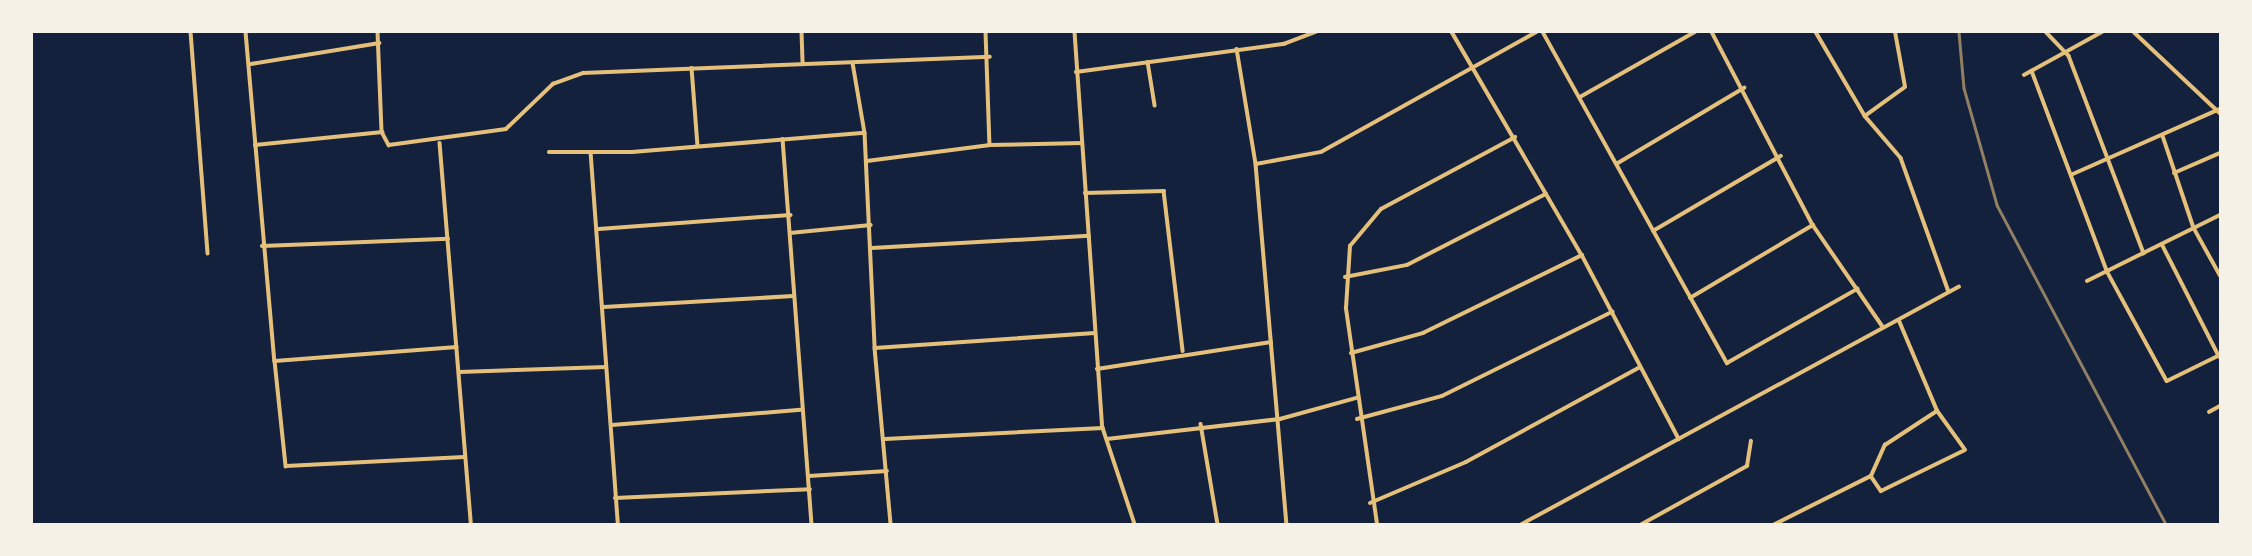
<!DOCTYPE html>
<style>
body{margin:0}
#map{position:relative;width:2252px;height:556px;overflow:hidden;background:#14213d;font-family:Raleway,sans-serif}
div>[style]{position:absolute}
.minor>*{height:3.5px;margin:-1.75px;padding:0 1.75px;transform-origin:1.75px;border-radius:1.75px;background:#e5c07b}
.rail>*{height:2.5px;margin:-1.25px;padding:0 1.25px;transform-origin:1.25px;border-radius:1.25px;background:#918062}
span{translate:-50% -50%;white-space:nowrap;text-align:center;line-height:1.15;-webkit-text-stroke:6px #f6f1e7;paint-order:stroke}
.frame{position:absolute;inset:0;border:33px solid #f6f1e7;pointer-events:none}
</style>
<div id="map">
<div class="minor">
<i style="left:191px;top:32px;width:222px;rotate:85.6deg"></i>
<i style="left:246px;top:32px;width:330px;rotate:85deg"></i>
<i style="left:275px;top:361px;width:182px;rotate:-4.4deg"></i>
<i style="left:378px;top:32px;width:100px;rotate:87.7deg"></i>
<i style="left:382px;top:132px;width:15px;rotate:62deg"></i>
<i style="left:389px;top:145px;width:118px;rotate:-7.8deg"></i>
<i style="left:506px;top:129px;width:65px;rotate:-43.8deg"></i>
<i style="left:553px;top:84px;width:32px;rotate:-20deg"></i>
<i style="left:583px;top:73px;width:407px;rotate:-2.3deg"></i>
<i style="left:802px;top:32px;width:30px;rotate:88deg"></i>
<i style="left:986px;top:32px;width:113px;rotate:88deg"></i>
<i style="left:1075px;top:32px;width:397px;rotate:86deg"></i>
<i style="left:1103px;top:428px;width:101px;rotate:71.6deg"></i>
<i style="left:1452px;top:32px;width:258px;rotate:59.8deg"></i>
<i style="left:1582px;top:255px;width:208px;rotate:62.2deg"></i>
<i style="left:1543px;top:32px;width:379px;rotate:60.9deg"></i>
<i style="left:1727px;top:363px;width:150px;rotate:-29.6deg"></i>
<i style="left:1712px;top:32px;width:218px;rotate:62.4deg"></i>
<i style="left:1813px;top:225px;width:124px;rotate:55.5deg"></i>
<i style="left:1816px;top:32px;width:97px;rotate:59.7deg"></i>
<i style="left:1865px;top:116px;width:55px;rotate:49.4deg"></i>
<i style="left:1901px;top:158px;width:142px;rotate:70.3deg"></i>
<i style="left:2046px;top:32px;width:33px;rotate:46deg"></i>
<i style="left:2069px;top:56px;width:211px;rotate:69.2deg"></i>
<i style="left:2134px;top:32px;width:118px;rotate:43.3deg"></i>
<i style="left:1237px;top:49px;width:117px;rotate:80.6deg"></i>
<i style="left:1256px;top:164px;width:361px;rotate:85.1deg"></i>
<i style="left:1148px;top:62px;width:44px;rotate:80.8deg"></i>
<i style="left:853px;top:63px;width:71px;rotate:80.3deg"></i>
<i style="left:865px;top:133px;width:215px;rotate:87.3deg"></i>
<i style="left:875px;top:348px;width:177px;rotate:84.8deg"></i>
<i style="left:251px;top:64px;width:130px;rotate:-9.3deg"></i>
<i style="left:692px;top:68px;width:78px;rotate:85.6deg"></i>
<i style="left:2032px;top:71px;width:214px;rotate:69.4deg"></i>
<i style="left:2107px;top:271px;width:125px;rotate:61.4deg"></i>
<i style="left:2167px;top:381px;width:59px;rotate:-26.1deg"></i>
<i style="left:1076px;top:72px;width:210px;rotate:-7.7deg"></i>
<i style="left:1284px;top:44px;width:34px;rotate:-21deg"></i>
<i style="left:2024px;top:75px;width:89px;rotate:-28.9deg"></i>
<i style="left:1580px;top:97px;width:132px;rotate:-29.5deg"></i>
<i style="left:1865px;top:116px;width:49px;rotate:-35.9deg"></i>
<i style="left:1905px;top:87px;width:56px;rotate:-100.3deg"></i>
<i style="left:2163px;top:136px;width:97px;rotate:71.4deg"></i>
<i style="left:2194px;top:228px;width:54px;rotate:61deg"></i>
<i style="left:783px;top:139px;width:386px;rotate:85.7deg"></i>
<i style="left:440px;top:143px;width:382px;rotate:85.3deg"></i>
<i style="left:255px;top:145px;width:128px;rotate:-5.8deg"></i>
<i style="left:549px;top:152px;width:83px"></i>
<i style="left:632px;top:152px;width:233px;rotate:-4.7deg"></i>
<i style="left:591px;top:152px;width:373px;rotate:85.8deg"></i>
<i style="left:867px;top:161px;width:124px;rotate:-7.4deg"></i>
<i style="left:990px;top:145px;width:92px;rotate:-1.2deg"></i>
<i style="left:1618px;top:163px;width:147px;rotate:-30.8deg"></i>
<i style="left:1256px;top:164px;width:66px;rotate:-10.5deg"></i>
<i style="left:1321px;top:152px;width:247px;rotate:-29.1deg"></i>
<i style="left:2174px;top:173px;width:50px;rotate:-23.5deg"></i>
<i style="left:2073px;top:174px;width:161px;rotate:-23.9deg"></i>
<i style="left:1085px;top:193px;width:79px;rotate:-1.5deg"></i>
<i style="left:1164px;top:191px;width:161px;rotate:83.2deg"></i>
<i style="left:599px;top:229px;width:192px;rotate:-4.2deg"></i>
<i style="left:1653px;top:231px;width:148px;rotate:-30.4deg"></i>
<i style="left:790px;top:233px;width:81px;rotate:-5.6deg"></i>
<i style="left:2162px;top:244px;width:126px;rotate:63deg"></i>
<i style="left:262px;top:246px;width:186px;rotate:-2.2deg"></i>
<i style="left:872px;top:248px;width:217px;rotate:-3.2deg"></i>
<i style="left:1345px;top:277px;width:63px;rotate:-11deg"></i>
<i style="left:1407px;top:265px;width:156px;rotate:-27.1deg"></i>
<i style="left:2087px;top:281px;width:148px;rotate:-26.4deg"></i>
<i style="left:1690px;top:298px;width:143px;rotate:-30.7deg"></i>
<i style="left:604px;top:307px;width:189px;rotate:-3.3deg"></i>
<i style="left:875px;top:348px;width:220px;rotate:-3.9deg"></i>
<i style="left:1351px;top:353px;width:75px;rotate:-15.5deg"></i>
<i style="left:1423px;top:333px;width:177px;rotate:-26.1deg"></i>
<i style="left:275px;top:361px;width:106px;rotate:84deg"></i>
<i style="left:286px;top:466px;width:178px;rotate:-2.9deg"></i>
<i style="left:1097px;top:369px;width:176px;rotate:-8.8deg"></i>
<i style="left:459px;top:372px;width:147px;rotate:-1.9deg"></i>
<i style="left:2209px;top:412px;width:13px;rotate:-29deg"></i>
<i style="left:1357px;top:419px;width:88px;rotate:-15.1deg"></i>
<i style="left:1442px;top:396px;width:190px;rotate:-26.3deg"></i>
<i style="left:1201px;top:424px;width:101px;rotate:80.4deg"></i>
<i style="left:612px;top:425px;width:189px;rotate:-4.6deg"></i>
<i style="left:885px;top:439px;width:218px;rotate:-2.9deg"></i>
<i style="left:1107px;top:439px;width:174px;rotate:-6.6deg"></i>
<i style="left:1280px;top:419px;width:79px;rotate:-15.4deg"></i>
<i style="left:809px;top:476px;width:78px;rotate:-3.7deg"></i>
<i style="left:1871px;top:476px;width:18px;rotate:56deg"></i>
<i style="left:1881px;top:491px;width:93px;rotate:-26deg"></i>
<i style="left:1965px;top:450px;width:48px;rotate:-125.7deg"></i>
<i style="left:1937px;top:411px;width:98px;rotate:-112.9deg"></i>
<i style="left:615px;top:498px;width:195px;rotate:-2.6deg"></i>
<i style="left:1370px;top:503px;width:104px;rotate:-23.1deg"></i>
<i style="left:1466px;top:462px;width:198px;rotate:-28.6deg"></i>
<i style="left:1377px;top:524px;width:218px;rotate:-98.2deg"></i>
<i style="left:1346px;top:308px;width:62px;rotate:-86.3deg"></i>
<i style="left:1350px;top:246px;width:48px;rotate:-50deg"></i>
<i style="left:1381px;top:209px;width:152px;rotate:-28.2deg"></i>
<i style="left:1522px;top:524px;width:497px;rotate:-28.5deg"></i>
<i style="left:1642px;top:524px;width:120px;rotate:-28.9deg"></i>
<i style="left:1747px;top:466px;width:25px;rotate:-81deg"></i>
<i style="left:1775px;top:524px;width:107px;rotate:-26.6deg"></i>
<i style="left:1871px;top:476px;width:34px;rotate:-66deg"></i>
<i style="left:1885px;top:445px;width:62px;rotate:-33.2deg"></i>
</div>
<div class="rail">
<i style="left:1959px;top:32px;width:56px;rotate:84.9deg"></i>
<i style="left:1964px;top:88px;width:122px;rotate:74.2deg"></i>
<i style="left:1997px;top:205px;width:361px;rotate:62.1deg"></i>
</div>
<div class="frame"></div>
</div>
